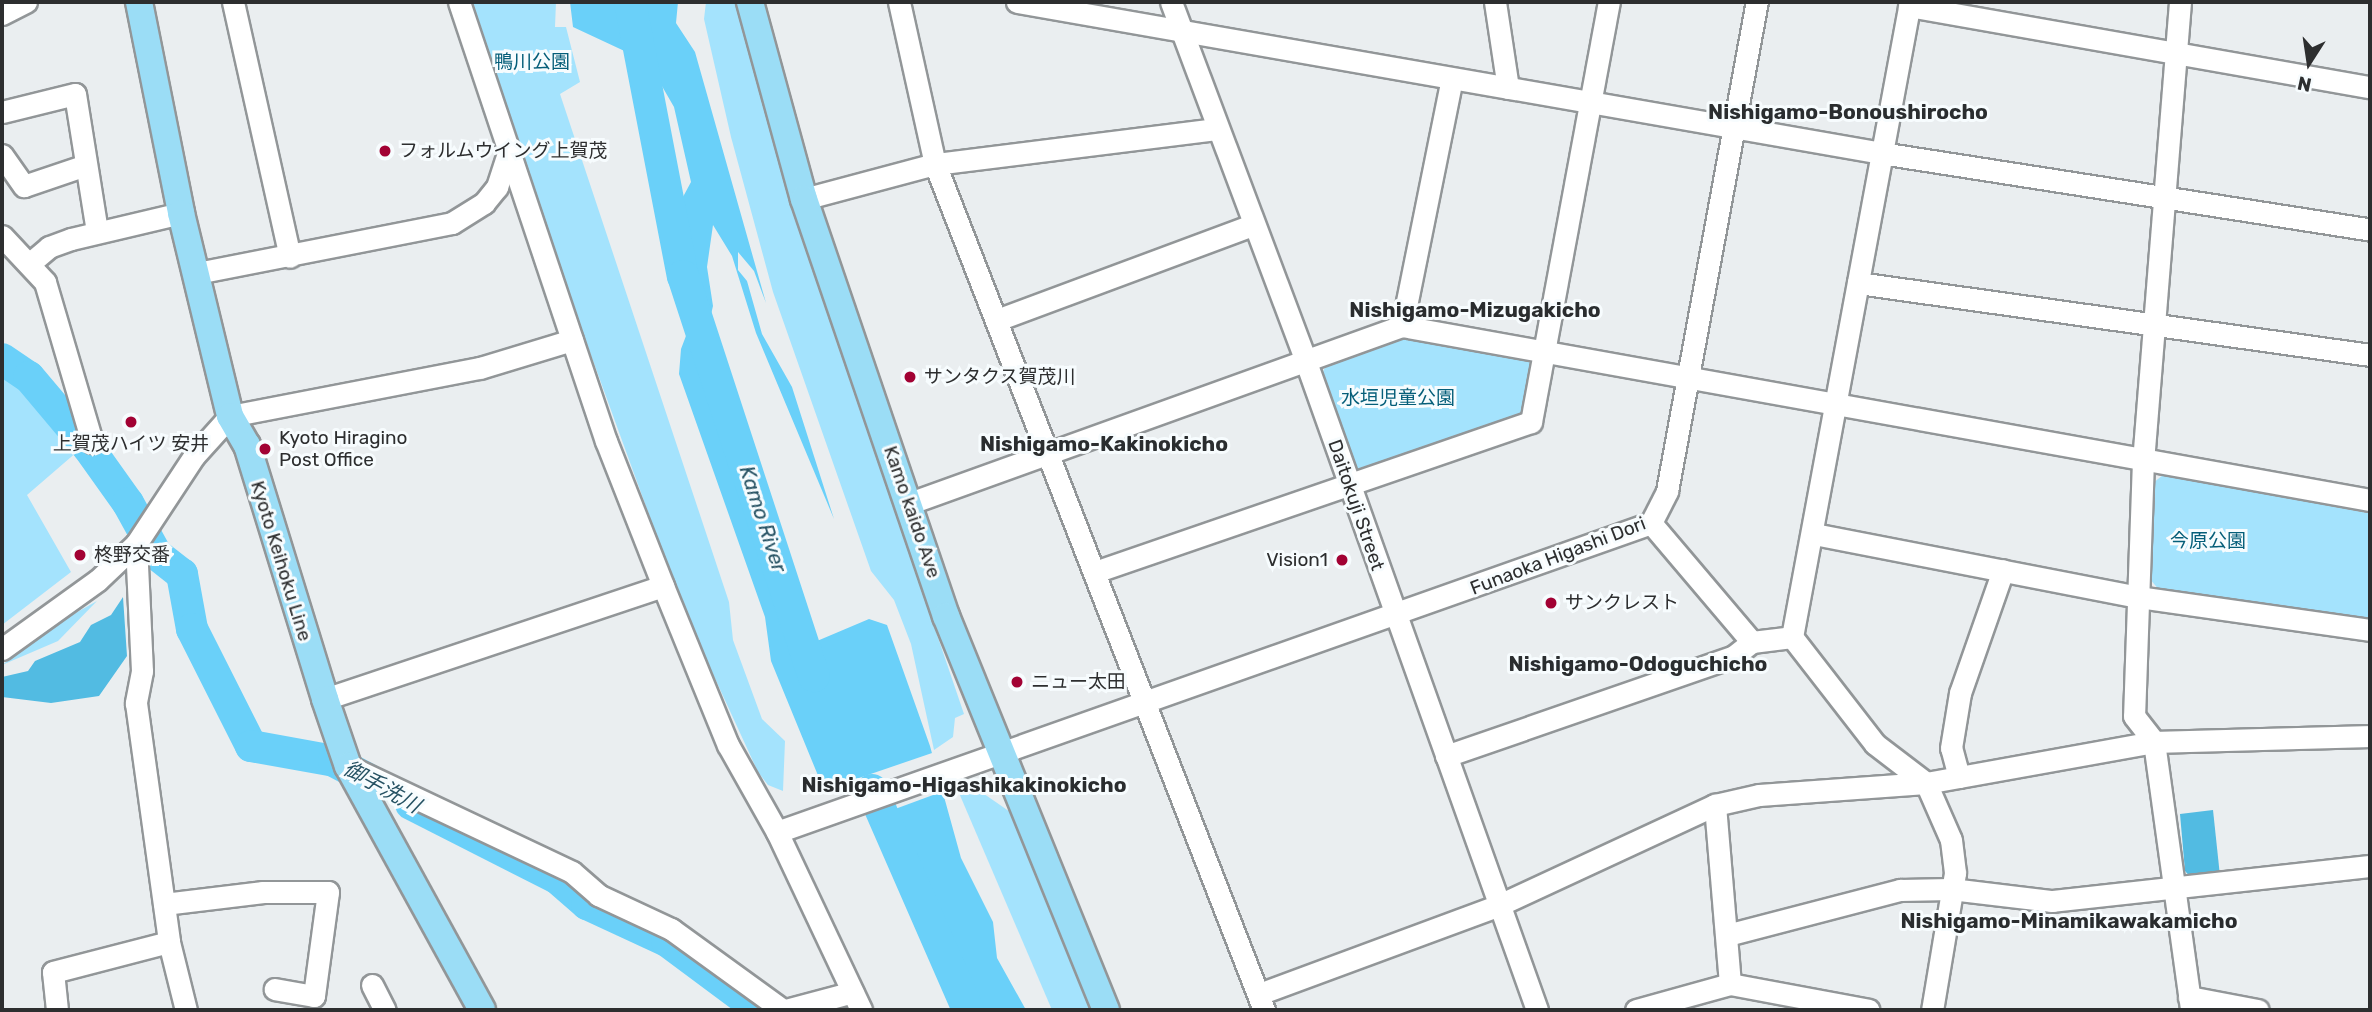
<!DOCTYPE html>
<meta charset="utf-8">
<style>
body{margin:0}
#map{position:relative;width:2372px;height:1012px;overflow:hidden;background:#eaeef0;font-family:Rubik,"Noto Sans JP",sans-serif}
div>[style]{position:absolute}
.green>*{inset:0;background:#a4e3fd}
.forest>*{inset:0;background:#52bbe2}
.water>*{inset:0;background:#6ad0f9}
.pier>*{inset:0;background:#eaeef0}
.river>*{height:32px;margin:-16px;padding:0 16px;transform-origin:16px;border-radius:16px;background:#6ad0f9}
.roads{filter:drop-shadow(2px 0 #929698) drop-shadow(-2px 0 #929698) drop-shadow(0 2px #929698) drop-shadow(0 -2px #929698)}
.minor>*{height:21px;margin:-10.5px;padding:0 10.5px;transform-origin:10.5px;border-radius:10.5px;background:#fff}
.major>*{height:26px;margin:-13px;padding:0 13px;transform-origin:13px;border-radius:13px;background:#9bddf6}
.dots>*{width:19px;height:19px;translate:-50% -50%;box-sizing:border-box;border:4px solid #f7fcfe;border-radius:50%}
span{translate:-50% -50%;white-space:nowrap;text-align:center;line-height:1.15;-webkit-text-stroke:6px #f7fcfe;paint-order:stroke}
.park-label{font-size:19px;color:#055e79}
.poi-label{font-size:19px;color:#2d2e2f}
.left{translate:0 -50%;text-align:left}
.right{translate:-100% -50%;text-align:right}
.street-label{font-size:19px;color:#2d2e2f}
.neighbourhood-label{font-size:21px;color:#2a2d2f;font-weight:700}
.water-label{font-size:21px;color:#265263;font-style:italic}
.frame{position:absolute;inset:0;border:4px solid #2d2e2f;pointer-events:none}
.north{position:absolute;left:2274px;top:28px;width:70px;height:70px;-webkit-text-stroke:5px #f7fcfe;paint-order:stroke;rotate:192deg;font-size:19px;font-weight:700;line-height:28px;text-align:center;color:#2d2e2f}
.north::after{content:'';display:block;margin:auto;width:24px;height:32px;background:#2d2e2f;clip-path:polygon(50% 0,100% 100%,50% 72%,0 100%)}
</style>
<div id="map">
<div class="green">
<i style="clip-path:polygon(473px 2px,556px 2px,555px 27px,566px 27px,580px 82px,560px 94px,729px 602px,733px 640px,762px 719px,785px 741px,783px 791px,768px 785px,758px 772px,684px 611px,515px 146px)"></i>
<i style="clip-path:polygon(706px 2px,736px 2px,830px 320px,964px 714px,955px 718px,953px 737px,934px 750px,911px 644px,894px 600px,871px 571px,773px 292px,731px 137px,704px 19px)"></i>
<i style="clip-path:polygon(1401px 334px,1536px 358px,1522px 414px,1359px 473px,1322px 374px,1327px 363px)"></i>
<i style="clip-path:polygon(2px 367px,30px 386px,78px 451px,27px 495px,71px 572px,2px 625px)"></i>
<i style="clip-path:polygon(2163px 475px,2368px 513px,2370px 619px,2367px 622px,2159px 590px,2150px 579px,2153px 483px)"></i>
<i style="clip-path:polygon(97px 601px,58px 641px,2px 665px,63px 620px)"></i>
<i style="clip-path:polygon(956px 786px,977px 789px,1013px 814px,1092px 1010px,1052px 1010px)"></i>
</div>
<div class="forest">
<i style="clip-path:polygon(123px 597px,127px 656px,99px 696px,51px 703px,2px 697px,2px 677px,28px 671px,35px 661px,80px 642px,91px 625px,111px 615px)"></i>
<i style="clip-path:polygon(2213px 810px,2220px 876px,2193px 880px,2185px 871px,2180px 814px)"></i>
</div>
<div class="water">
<i style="clip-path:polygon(570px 2px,678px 2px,676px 23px,695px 52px,766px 303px,754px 271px,738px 252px,738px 270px,747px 281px,762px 334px,792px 387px,834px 519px,756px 333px,732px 256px,713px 225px,707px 267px,713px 306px,703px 348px,705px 376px,763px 564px,796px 633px,817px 641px,869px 619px,887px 625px,930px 746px,961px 858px,993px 922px,997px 958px,1026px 1010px,984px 1010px,905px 849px,876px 810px,826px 795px,771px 661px,765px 617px,679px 374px,681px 349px,692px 320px,685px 297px,683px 253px,670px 221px,691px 182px,674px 107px,648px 62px,573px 27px)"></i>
</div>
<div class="pier">
<i style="clip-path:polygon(935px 752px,944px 791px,876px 816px,825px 799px,821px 791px)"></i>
</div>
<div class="river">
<i style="left:630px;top:2px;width:279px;rotate:79.1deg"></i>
<i style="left:683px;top:276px;width:421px;rotate:71.9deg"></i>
<i style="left:2px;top:359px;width:32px;rotate:34deg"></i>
<i style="left:29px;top:377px;width:92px;rotate:49.9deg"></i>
<i style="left:88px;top:447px;width:69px;rotate:54.5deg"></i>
<i style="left:128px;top:503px;width:58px;rotate:61.2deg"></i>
<i style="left:156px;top:554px;width:33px;rotate:38deg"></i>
<i style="left:182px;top:574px;width:56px;rotate:79.7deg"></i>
<i style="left:192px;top:629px;width:131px;rotate:63.2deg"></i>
<i style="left:251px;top:746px;width:84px;rotate:10.2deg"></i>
<i style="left:334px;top:761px;width:40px;rotate:28deg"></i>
<i style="left:872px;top:790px;width:240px;rotate:66.4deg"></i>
<i style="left:411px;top:804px;width:164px;rotate:26.9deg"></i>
<i style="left:557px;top:878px;width:40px;rotate:41deg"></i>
<i style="left:587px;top:904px;width:88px;rotate:24.8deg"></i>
<i style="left:667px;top:941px;width:116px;rotate:36.6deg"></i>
</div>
<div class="roads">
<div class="minor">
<i style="left:233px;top:2px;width:261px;rotate:77.4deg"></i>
<i style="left:459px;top:2px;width:463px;rotate:71.5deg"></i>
<i style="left:606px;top:441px;width:156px;rotate:68.5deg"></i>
<i style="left:663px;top:586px;width:172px;rotate:67.8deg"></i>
<i style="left:728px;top:745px;width:100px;rotate:60.6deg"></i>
<i style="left:777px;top:832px;width:197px;rotate:64.7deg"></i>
<i style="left:899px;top:2px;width:166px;rotate:77.5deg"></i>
<i style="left:935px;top:164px;width:908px;rotate:68.75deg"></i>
<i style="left:1017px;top:2px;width:877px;rotate:9.91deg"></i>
<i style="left:1881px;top:153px;width:495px;rotate:8.9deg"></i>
<i style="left:1171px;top:2px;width:384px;rotate:69.4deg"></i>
<i style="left:1306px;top:362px;width:688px;rotate:70.38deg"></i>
<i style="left:1495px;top:2px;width:87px;rotate:81.4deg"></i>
<i style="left:2180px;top:2px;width:459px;rotate:94.6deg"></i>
<i style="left:2143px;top:460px;width:256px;rotate:92deg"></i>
<i style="left:2134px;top:716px;width:33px;rotate:52deg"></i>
<i style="left:2154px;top:742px;width:271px;rotate:82.1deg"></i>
<i style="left:1909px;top:6px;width:468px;rotate:10deg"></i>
<i style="left:2px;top:14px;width:27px;rotate:-27deg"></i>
<i style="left:2px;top:112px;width:75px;rotate:-13.9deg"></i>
<i style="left:75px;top:94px;width:139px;rotate:80.9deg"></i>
<i style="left:2px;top:155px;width:38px;rotate:55deg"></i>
<i style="left:24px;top:186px;width:65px;rotate:-18.7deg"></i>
<i style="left:804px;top:199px;width:136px;rotate:-15deg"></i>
<i style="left:935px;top:164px;width:283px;rotate:-7.1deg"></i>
<i style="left:2px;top:236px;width:63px;rotate:46.9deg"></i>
<i style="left:45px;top:282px;width:167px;rotate:73.6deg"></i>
<i style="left:29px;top:264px;width:26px;rotate:-40deg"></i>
<i style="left:49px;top:247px;width:23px;rotate:-20deg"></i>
<i style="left:71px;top:239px;width:113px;rotate:-13.3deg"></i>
<i style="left:197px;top:273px;width:260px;rotate:-11.1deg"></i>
<i style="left:452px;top:223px;width:38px;rotate:-32deg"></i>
<i style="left:484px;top:203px;width:21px;rotate:-51deg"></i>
<i style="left:497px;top:187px;width:32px;rotate:-72deg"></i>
<i style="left:1858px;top:283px;width:517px;rotate:8deg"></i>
<i style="left:997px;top:320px;width:273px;rotate:-20.4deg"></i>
<i style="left:1402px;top:326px;width:252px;rotate:-78.6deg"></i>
<i style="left:910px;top:503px;width:523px;rotate:-19.79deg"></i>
<i style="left:1402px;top:326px;width:984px;rotate:10.19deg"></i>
<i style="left:1651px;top:523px;width:156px;rotate:49.7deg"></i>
<i style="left:1752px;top:642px;width:40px;rotate:-7.1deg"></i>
<i style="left:1792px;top:637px;width:646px;rotate:-79.47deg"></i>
<i style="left:1814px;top:534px;width:331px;rotate:11deg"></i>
<i style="left:2139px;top:597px;width:233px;rotate:8.1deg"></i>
<i style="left:136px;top:544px;width:127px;rotate:87.3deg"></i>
<i style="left:142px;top:671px;width:33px;rotate:101deg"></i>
<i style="left:136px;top:703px;width:241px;rotate:82.1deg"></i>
<i style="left:169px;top:942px;width:70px;rotate:76deg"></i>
<i style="left:1095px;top:572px;width:461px;rotate:-19deg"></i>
<i style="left:1531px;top:422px;width:427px;rotate:-79.5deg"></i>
<i style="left:1792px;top:637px;width:135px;rotate:52.2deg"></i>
<i style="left:1875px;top:744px;width:64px;rotate:37.4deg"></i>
<i style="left:1926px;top:783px;width:232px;rotate:-10.2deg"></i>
<i style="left:2154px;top:742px;width:216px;rotate:-1.6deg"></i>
<i style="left:2px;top:649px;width:118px;rotate:-35.7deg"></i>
<i style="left:98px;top:580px;width:52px;rotate:-43.5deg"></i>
<i style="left:136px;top:544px;width:105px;rotate:-56.6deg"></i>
<i style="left:194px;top:456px;width:54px;rotate:-48deg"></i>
<i style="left:230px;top:416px;width:255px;rotate:-10.9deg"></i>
<i style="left:480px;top:368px;width:96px;rotate:-16.9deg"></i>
<i style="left:325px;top:699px;width:356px;rotate:-18.5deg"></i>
<i style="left:1446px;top:756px;width:305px;rotate:-19.1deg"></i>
<i style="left:1734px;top:656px;width:23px;rotate:-38deg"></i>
<i style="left:348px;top:766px;width:248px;rotate:25.3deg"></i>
<i style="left:572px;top:872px;width:35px;rotate:41deg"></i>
<i style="left:598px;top:895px;width:81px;rotate:25deg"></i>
<i style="left:671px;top:929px;width:138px;rotate:35.9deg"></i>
<i style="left:1959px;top:777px;width:30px;rotate:-105deg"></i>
<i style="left:1951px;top:748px;width:56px;rotate:-80.7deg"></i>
<i style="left:1960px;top:693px;width:130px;rotate:-70.7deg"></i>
<i style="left:777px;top:832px;width:927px;rotate:-19.47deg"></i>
<i style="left:1651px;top:523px;width:36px;rotate:-63deg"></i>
<i style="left:1667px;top:491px;width:497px;rotate:-79.6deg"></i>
<i style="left:164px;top:904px;width:100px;rotate:-6.9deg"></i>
<i style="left:263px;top:892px;width:65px"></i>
<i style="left:328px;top:892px;width:105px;rotate:97.7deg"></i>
<i style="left:314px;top:996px;width:40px;rotate:-170deg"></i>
<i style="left:1727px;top:935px;width:179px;rotate:-14.6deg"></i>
<i style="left:1900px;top:890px;width:51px;rotate:-1.1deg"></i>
<i style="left:1951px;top:889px;width:102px;rotate:6.8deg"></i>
<i style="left:2052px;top:901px;width:320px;rotate:-6.3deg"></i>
<i style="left:1730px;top:984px;width:141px;rotate:10.6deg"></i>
<i style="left:372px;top:985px;width:28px;rotate:63deg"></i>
<i style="left:1259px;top:994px;width:254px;rotate:-20.3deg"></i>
<i style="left:1497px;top:906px;width:240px;rotate:-24.9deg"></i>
<i style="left:1715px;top:805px;width:45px;rotate:-12.8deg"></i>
<i style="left:1759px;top:795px;width:167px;rotate:-4.1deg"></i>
<i style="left:1926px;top:783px;width:62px;rotate:66.3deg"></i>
<i style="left:1951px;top:840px;width:33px;rotate:83deg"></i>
<i style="left:1955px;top:873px;width:139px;rotate:99.5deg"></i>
<i style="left:2189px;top:997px;width:70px;rotate:10.7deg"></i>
<i style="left:57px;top:1010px;width:38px;rotate:-96deg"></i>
<i style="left:53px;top:972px;width:120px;rotate:-14.5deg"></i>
<i style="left:786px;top:1010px;width:69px;rotate:-15deg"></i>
<i style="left:1636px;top:1010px;width:98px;rotate:-15.5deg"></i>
<i style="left:1730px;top:984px;width:180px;rotate:-94.8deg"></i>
</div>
<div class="major">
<i style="left:139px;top:2px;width:215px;rotate:78.7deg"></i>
<i style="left:181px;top:213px;width:209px;rotate:76.4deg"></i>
<i style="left:230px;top:416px;width:34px;rotate:60deg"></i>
<i style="left:247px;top:445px;width:266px;rotate:72.9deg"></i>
<i style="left:325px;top:699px;width:71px;rotate:71.1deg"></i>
<i style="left:348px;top:766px;width:278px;rotate:61.2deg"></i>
<i style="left:750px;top:2px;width:204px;rotate:74.7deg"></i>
<i style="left:804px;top:199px;width:441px;rotate:71.2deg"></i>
<i style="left:946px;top:616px;width:425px;rotate:67.9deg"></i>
</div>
</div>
<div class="dots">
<i style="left:385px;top:151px;background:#a20234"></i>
<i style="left:910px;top:377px;background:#a20234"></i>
<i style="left:131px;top:422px;background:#a20234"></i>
<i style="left:265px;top:449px;background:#a20234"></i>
<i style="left:80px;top:555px;background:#a20234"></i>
<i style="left:1342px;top:560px;background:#a20234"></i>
<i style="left:1551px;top:603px;background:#a20234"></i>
<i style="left:1017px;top:682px;background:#a20234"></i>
</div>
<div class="park-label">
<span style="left:532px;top:62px">鴨川公園</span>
<span style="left:1398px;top:398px">水垣児童公園</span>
<span style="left:2208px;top:541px">今原公園</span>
</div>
<div class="poi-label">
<span class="left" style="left:399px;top:151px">フォルムウイング上賀茂</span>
<span class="left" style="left:924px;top:377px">サンタクス賀茂川</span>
<span class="left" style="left:279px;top:449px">Kyoto Hiragino<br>Post Office</span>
<span style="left:131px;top:444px">上賀茂ハイツ 安井</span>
<span class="left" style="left:94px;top:555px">柊野交番</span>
<span class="right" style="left:1328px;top:560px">Vision1</span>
<span class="left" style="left:1565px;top:603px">サンクレスト</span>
<span class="left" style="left:1031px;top:682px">ニュー太田</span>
</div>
<div class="street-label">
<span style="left:1356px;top:505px;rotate:71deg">Daitokuji Street</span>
<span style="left:912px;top:512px;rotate:71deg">Kamo kaido Ave</span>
<span style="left:1558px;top:556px;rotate:-21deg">Funaoka Higashi Dori</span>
<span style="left:281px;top:561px;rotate:73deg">Kyoto Keihoku Line</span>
</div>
<div class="neighbourhood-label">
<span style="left:1848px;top:112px">Nishigamo-Bonoushirocho</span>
<span style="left:1475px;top:310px">Nishigamo-Mizugakicho</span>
<span style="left:1104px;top:444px">Nishigamo-Kakinokicho</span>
<span style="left:1638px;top:664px">Nishigamo-Odoguchicho</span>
<span style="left:964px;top:785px">Nishigamo-Higashikakinokicho</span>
<span style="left:2069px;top:921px">Nishigamo-Minamikawakamicho</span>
</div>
<div class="water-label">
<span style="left:763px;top:519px;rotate:72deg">Kamo River</span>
<span style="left:382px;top:787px;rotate:29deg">御手洗川</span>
</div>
<div class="frame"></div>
<div class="north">N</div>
</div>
